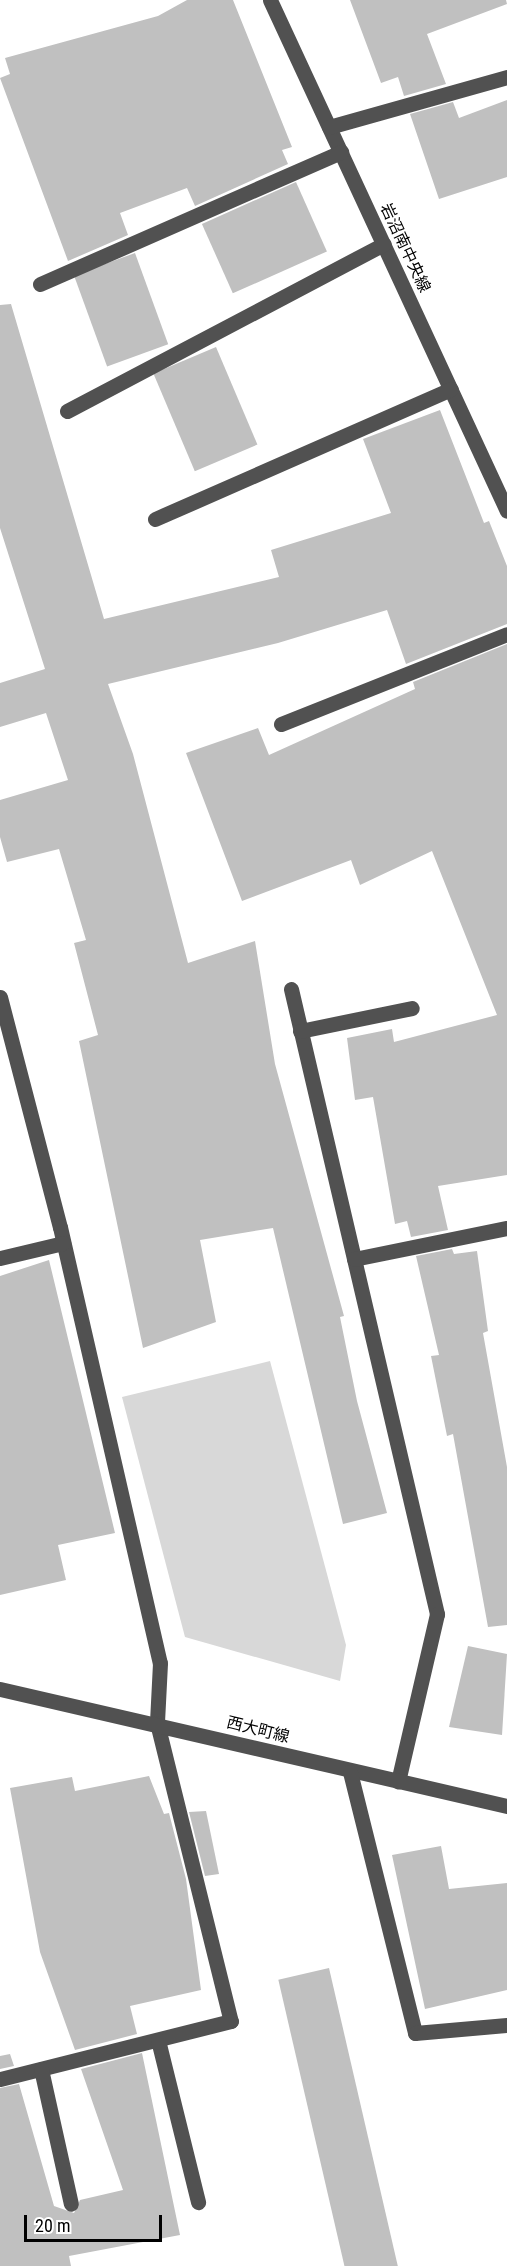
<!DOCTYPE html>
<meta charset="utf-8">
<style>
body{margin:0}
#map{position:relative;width:507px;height:2266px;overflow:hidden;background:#fff;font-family:"Roboto Condensed","Noto Sans JP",sans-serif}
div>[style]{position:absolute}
.green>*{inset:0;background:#d8d8d8}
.building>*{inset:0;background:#c0c0c0;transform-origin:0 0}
.minor>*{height:15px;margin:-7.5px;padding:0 7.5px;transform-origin:7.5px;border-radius:7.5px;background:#515151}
span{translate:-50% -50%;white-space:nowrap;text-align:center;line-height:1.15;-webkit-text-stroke:5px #fff;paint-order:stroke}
.street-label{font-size:16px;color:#000}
.scale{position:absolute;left:24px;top:2215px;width:138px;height:27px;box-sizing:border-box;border:3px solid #000;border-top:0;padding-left:8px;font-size:18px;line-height:21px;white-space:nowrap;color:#000;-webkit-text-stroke:4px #fff;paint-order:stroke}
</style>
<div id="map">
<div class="green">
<i style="clip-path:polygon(270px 1361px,346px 1645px,340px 1681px,185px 1637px,122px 1397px)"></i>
</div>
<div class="building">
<i style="clip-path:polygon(187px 0,233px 0,292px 147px,282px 150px,288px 164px,195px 206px,187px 188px,120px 213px,128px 235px,68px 261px,0 78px,10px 74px,5px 58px,158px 16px)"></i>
<i style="clip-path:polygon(350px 0,506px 0,507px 4px,427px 34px,446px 84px,404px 96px,398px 77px,381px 83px)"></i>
<i style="clip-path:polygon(507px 100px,507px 177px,439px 199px,410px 114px,453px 102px,459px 118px)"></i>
<i style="left:296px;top:182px;width:76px;height:103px;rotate:66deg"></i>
<i style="left:135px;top:253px;width:97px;height:65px;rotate:70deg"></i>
<i style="clip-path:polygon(11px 304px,104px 619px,279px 577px,271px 550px,391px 513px,363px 439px,440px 410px,484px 523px,489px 521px,507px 566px,507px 624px,406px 664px,387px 610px,278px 643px,108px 684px,133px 754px,188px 963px,255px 941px,275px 1064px,344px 1316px,340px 1317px,357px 1401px,387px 1513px,343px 1524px,273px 1228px,200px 1240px,216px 1322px,143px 1348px,79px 1041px,98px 1035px,74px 943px,86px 940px,59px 849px,7px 862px,0 837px,0 800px,68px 780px,46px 713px,0 727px,0 683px,45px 669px,0 528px,0 305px)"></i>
<i style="left:216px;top:347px;width:106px;height:68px;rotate:67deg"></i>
<i style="clip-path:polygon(507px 644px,507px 1175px,438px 1186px,448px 1230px,411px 1237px,407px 1221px,395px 1224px,373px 1097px,355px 1100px,347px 1038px,392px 1029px,394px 1042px,497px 1015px,432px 851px,360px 885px,351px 860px,242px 901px,186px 753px,258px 728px,269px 755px,415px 689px,413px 682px)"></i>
<i style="clip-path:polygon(452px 1249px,454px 1254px,477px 1251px,488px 1331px,483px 1333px,507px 1467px,507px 1625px,488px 1627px,453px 1434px,447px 1436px,431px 1356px,439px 1355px,416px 1256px)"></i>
<i style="clip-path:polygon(49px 1260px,115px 1533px,58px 1545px,66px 1580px,0 1595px,0 1276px)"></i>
<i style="clip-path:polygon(468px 1646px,507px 1654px,502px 1735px,449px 1727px)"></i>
<i style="clip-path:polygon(149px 1776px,164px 1814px,169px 1813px,186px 1879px,201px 1990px,130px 2006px,137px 2034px,75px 2050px,40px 1952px,10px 1788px,72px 1777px,75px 1791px)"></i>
<i style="clip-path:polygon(206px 1811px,219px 1874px,205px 1876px,189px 1812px)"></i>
<i style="clip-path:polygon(441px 1846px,449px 1889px,507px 1883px,507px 1990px,425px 2009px,392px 1855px)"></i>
<i style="left:329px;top:1968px;width:306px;height:52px;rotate:77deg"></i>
<i style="clip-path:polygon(142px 2053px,180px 2235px,69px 2256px,71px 2266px,0 2266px,0 2088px,19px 2084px,54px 2206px,74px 2213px,80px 2200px,123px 2190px,81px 2069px)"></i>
<i style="clip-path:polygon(10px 2054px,14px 2066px,0 2069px,0 2056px)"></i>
</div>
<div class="minor">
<i style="left:270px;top:0;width:563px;rotate:65.12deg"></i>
<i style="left:329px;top:127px;width:185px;rotate:-15.7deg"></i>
<i style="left:40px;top:284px;width:329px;rotate:-23.7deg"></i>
<i style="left:67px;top:411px;width:358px;rotate:-27.8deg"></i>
<i style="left:155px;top:519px;width:323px;rotate:-23.7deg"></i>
<i style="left:281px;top:724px;width:243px;rotate:-21.7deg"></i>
<i style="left:291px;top:989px;width:642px;rotate:76.85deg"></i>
<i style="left:437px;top:1614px;width:172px;rotate:103.1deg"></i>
<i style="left:0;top:997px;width:238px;rotate:75.4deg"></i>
<i style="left:60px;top:1227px;width:447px;rotate:77.1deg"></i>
<i style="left:160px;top:1663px;width:60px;rotate:92.9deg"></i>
<i style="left:157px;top:1723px;width:307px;rotate:76.1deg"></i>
<i style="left:231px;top:2021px;width:238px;rotate:165.9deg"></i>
<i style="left:300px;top:1031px;width:114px;rotate:-11.6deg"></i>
<i style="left:0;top:1258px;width:65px;rotate:-13.4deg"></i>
<i style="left:354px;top:1259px;width:156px;rotate:-11.5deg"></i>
<i style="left:0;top:1689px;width:520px;rotate:12.99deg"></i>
<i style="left:350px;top:1772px;width:269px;rotate:76deg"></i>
<i style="left:415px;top:2033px;width:92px;rotate:-5deg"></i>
<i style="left:158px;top:2040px;width:167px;rotate:76.1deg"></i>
<i style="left:41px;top:2069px;width:138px;rotate:77.5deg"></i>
</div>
<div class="street-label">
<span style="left:405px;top:248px;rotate:65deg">岩沼南中央線</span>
<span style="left:258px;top:1730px;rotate:14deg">西大町線</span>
</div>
<div class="scale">20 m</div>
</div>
